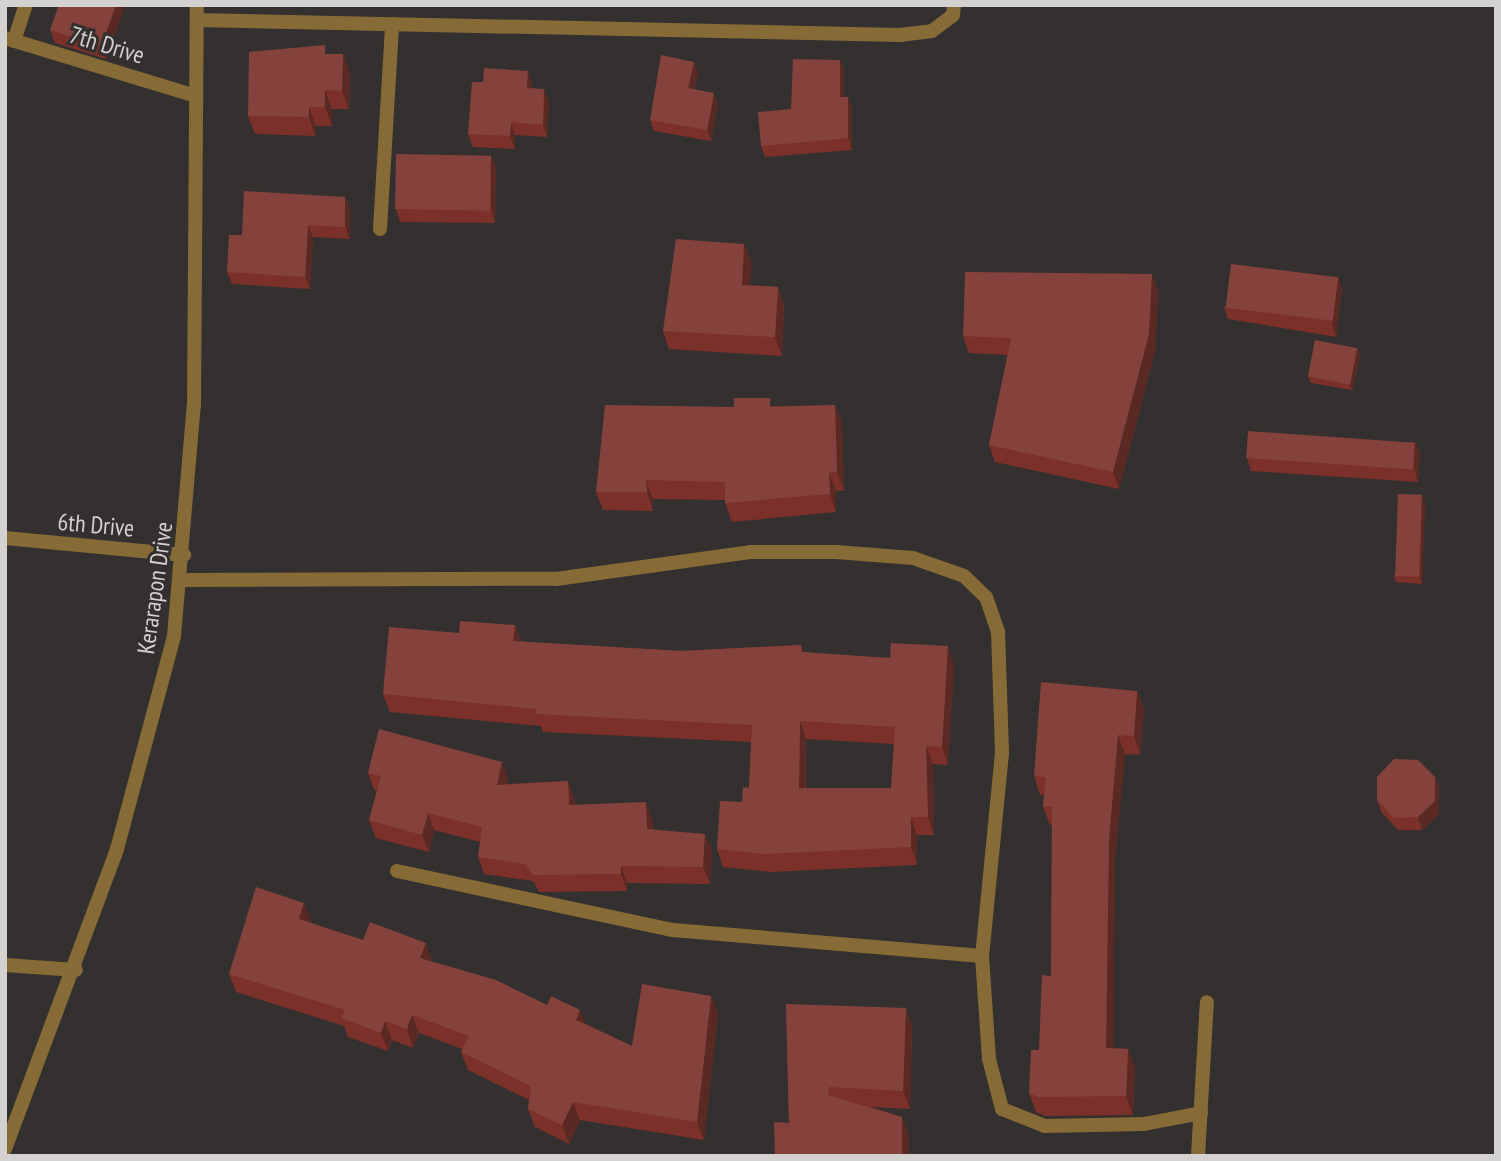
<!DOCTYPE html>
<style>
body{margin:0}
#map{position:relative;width:1501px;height:1161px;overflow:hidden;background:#33302f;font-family:"PT Sans Narrow",sans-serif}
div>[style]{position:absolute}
.lane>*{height:14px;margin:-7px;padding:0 7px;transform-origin:7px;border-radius:7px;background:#876b37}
.street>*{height:14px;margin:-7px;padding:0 7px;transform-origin:7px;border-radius:7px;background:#876b37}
.wall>*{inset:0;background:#7c302a}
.shaded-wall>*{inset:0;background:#5b2924}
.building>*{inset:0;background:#85423c;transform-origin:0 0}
span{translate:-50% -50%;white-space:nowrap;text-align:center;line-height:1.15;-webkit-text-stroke:6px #33302f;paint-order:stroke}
.street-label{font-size:24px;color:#d4d2d1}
.frame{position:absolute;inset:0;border:7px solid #d4d2d1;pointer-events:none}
</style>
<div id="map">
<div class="lane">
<i style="left:380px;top:229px;width:205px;rotate:-86.6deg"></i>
</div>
<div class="street">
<i style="left:197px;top:20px;width:703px;rotate:1.22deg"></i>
<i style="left:900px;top:35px;width:32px;rotate:-7deg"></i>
<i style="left:932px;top:31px;width:26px;rotate:-37deg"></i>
<i style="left:953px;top:15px;width:10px;rotate:-84deg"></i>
<i style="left:5px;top:38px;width:200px;rotate:16.9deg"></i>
<i style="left:14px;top:41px;width:38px;rotate:-72deg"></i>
<i style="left:5px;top:538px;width:180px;rotate:5.4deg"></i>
<i style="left:182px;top:580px;width:374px;rotate:-0.2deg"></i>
<i style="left:556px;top:579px;width:196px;rotate:-7.9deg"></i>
<i style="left:750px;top:552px;width:86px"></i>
<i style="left:836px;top:552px;width:77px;rotate:4.5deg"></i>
<i style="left:913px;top:558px;width:54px;rotate:19.4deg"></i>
<i style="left:964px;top:576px;width:30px;rotate:44deg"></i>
<i style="left:986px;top:597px;width:36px;rotate:71deg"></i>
<i style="left:998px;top:631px;width:122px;rotate:88.1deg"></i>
<i style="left:1002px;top:753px;width:204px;rotate:95.6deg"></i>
<i style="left:982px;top:956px;width:103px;rotate:86.1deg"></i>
<i style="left:989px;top:1059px;width:52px;rotate:75.4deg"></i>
<i style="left:1002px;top:1109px;width:46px;rotate:21.6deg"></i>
<i style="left:1045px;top:1126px;width:99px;rotate:-1.2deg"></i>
<i style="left:1144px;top:1124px;width:58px;rotate:-10.9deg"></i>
<i style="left:397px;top:871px;width:282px;rotate:12.1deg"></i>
<i style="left:673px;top:930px;width:310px;rotate:4.8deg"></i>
<i style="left:5px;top:965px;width:71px;rotate:4deg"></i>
<i style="left:5px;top:1149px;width:320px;rotate:-69.5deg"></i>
<i style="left:117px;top:849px;width:220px;rotate:-75deg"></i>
<i style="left:174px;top:636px;width:232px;rotate:-85.1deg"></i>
<i style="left:194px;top:405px;width:400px;rotate:-89.6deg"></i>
<i style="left:1198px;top:1156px;width:154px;rotate:-86.7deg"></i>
</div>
<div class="wall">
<i style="clip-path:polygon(125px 5px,106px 59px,55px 43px,50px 30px)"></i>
<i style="clip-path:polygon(328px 54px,343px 54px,350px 73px,349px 109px,332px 109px,332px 126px,316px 126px,315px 136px,255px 134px,248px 116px)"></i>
<i style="clip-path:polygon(840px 60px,844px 71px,844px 97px,848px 97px,852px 108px,852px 150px,765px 157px,761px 146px,791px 109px)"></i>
<i style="clip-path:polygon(694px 62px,698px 73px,694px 89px,718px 104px,711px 141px,654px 131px,650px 120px)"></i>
<i style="clip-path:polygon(532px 84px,532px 88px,549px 101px,547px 137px,515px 135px,515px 149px,473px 147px,468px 134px)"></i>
<i style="clip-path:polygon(491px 156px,496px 168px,495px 223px,400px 222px,396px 209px)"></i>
<i style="clip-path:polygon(345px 197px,350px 210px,350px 239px,313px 237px,310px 289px,232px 284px,227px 272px,242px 235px)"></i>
<i style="clip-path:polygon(744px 244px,751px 262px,750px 285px,778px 287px,784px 306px,782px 356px,669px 349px,663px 331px)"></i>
<i style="clip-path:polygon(1338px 278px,1342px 289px,1336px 337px,1228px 319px,1224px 307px)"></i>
<i style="clip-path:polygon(1158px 291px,1155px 351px,1119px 489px,995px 462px,989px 445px,1008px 355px,969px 353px,963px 336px)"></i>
<i style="clip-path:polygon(1357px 348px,1360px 355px,1352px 390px,1311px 383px,1308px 376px)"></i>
<i style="clip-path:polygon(835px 405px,842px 423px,844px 491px,836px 491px,836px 512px,732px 522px,725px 503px,725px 500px,653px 499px,653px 511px,603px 510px,596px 492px,734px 407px)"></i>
<i style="clip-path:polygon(1415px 442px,1420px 454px,1418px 482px,1251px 471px,1247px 458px)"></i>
<i style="clip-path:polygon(1425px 501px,1422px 584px,1396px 582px,1394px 576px)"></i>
<i style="clip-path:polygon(evenodd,515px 625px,521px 642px,681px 651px,801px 645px,803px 652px,954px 664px,948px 765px,933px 764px,934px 835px,917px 835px,917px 865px,771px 872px,723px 867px,717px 849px,749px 788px,751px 742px,543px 732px,541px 726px,390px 712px,383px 694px,459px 633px,515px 625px,806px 739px,894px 744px,891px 788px,806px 788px,806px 739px)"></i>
<i style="clip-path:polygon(1137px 691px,1144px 709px,1140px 755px,1125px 754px,1115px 858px,1113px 1048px,1128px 1049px,1135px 1067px,1133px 1115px,1045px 1116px,1036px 1112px,1029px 1093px,1039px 1050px,1051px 976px,1052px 825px,1050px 825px,1043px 807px,1044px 795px,1040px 795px,1034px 776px)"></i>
<i style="clip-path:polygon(368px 773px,508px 779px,507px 784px,568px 781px,574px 798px,575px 805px,652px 819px,653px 830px,712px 851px,710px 884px,627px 883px,627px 891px,539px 892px,533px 881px,484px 874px,478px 857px,480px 842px,434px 830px,429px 852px,376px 838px,369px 820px,377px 791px,374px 790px)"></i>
<i style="clip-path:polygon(1435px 777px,1439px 789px,1439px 814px,1422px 830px,1398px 830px,1382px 813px,1377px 800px)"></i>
<i style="clip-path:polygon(311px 921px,310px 923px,432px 962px,586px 1024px,632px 1046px,711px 996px,718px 1014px,704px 1140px,580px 1120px,569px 1144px,535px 1127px,528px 1109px,529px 1100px,468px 1070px,461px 1052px,462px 1049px,419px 1033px,413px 1048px,392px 1040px,388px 1051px,348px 1037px,344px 1026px,236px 992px,229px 974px)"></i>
<i style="clip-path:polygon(786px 1004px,912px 1026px,910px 1109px,870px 1107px,902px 1117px,909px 1136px,789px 1123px)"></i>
</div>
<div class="shaded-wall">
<i style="clip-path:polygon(116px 5px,125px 5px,106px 59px,101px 46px)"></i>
<i style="clip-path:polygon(343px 54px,350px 73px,349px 109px,342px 91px)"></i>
<i style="clip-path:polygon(840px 60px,844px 71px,844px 108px,840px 97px)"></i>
<i style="clip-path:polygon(694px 62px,698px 73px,692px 99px,688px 88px)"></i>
<i style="clip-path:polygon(528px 71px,532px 84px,532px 101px,527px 88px)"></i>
<i style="clip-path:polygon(544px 89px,549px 101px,547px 137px,543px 125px)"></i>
<i style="clip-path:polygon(325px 90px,332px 109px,332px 126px,325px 107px)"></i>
<i style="clip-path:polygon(714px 93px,718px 104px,711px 141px,707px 130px)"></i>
<i style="clip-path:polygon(848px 97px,852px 108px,852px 150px,848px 138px)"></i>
<i style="clip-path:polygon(309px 107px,316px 126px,315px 136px,309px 117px)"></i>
<i style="clip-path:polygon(511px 122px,515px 135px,515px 149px,510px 136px)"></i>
<i style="clip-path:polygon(491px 156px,496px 168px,495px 223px,491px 210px)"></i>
<i style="clip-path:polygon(345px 197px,350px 210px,350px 239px,345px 227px)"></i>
<i style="clip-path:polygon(308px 225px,313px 237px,310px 289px,305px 277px)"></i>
<i style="clip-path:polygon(744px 244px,751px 262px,749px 303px,742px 285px)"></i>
<i style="clip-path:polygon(1152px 274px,1158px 291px,1155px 351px,1119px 489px,1113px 472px)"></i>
<i style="clip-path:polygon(1338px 278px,1342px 289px,1336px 337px,1332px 325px)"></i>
<i style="clip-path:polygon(778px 287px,784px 306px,782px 356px,775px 337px)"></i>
<i style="clip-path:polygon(1357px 348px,1360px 355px,1352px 390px,1349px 384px)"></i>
<i style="clip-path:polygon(835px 405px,842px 423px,844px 491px,837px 472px)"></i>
<i style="clip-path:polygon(1415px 442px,1420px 454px,1418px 482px,1414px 469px)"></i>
<i style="clip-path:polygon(829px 472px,836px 491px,836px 512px,830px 494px)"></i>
<i style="clip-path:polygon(646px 480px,653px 499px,653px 511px,647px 492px)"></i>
<i style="clip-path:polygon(1422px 495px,1425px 501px,1422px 584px,1420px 577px)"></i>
<i style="clip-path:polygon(515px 625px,521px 643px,513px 641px)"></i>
<i style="clip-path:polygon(948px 646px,954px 664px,948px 765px,942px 747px)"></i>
<i style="clip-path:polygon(1137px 691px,1144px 709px,1140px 755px,1134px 736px)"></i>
<i style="clip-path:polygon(800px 721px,806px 739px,805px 806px,799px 788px)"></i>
<i style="clip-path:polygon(1118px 735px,1125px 754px,1115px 858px,1113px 1066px,1106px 1048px,1109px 839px)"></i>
<i style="clip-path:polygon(926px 746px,933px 764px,934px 835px,928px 817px)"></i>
<i style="clip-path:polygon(502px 762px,508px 779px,503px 802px,497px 785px)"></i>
<i style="clip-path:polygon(1435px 777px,1439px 789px,1439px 814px,1422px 830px,1418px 817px)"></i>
<i style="clip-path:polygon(568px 781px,574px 798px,575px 822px,569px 805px)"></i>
<i style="clip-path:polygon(646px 802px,652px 819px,654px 846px,647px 829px)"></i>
<i style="clip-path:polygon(428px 813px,434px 830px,429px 852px,422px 835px)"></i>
<i style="clip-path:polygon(911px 817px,917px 835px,917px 865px,911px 847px)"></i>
<i style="clip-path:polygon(705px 834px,712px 851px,710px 884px,703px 867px)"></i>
<i style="clip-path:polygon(621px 866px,627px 883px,627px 891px,621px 874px)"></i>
<i style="clip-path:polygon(304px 903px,311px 921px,306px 938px,299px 919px)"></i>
<i style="clip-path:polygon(426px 943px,432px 961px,420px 958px)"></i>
<i style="clip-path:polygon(711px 996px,718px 1014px,704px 1140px,697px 1122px)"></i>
<i style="clip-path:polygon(906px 1008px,912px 1026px,910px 1109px,903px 1091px)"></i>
<i style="clip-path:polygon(580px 1010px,587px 1028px,576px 1020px)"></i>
<i style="clip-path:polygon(412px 1015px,419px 1033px,413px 1048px,407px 1029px)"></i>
<i style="clip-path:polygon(385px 1021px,392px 1040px,388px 1051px,381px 1033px)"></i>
<i style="clip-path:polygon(1128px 1049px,1135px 1067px,1133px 1115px,1126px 1096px)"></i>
<i style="clip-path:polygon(573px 1102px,580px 1120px,569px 1144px,562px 1125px)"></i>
<i style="clip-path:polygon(902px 1117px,909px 1136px,909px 1156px,902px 1156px)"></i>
</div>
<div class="building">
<i style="clip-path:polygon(59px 5px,116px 5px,101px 46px,50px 30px)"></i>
<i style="clip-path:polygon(325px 45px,325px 54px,343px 54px,342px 91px,325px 90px,325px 107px,309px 107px,309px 117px,248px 116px,249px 52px)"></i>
<i style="clip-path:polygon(661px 55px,694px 62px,688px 88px,714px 93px,707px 130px,650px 120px)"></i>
<i style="clip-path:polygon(793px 59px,840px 60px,840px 97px,848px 97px,848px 138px,761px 146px,758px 112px,791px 109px)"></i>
<i style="clip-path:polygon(484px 68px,528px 71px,527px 88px,544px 89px,543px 125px,511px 122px,510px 136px,468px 134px,472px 82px,483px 82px)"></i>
<i style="left:396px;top:154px;width:95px;height:55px;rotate:1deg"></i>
<i style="clip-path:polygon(244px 191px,345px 197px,345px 227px,308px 225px,305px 277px,227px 272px,229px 235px,242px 235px)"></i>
<i style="clip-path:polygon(676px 239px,744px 244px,742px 285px,778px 287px,775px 337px,663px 331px)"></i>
<i style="left:1231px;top:264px;width:108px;height:44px;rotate:7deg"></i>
<i style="clip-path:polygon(965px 272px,1152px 274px,1149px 334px,1113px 472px,989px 445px,1011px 338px,963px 336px)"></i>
<i style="left:1315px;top:340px;width:43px;height:37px;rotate:11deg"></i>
<i style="clip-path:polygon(734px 398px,770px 398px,770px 407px,835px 405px,837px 472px,829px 472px,830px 494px,725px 503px,725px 482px,646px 480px,647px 492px,596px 492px,605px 405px,734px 407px)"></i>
<i style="left:1248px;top:431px;width:167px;height:27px;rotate:4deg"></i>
<i style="left:1398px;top:494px;width:24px;height:82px;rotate:2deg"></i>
<i style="clip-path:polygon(evenodd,460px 621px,515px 625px,513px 641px,681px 651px,801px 645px,801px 652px,890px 658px,891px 643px,948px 646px,942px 747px,926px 746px,928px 817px,911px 817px,911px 847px,765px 854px,717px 849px,720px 801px,742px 802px,743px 787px,749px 788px,752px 725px,536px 714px,536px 709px,383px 694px,389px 627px,459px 633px,460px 621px,800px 721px,895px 727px,891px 788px,799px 788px,800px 721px)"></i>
<i style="clip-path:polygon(1041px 682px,1137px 691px,1134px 736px,1118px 735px,1109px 839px,1106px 1048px,1128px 1049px,1126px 1096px,1038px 1097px,1029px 1093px,1031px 1050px,1039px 1050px,1042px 975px,1051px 976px,1052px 807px,1043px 807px,1046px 777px,1034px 776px)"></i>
<i style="clip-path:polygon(379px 729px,502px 762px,497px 785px,568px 781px,569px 805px,646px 802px,647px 829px,705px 834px,703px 867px,621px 866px,621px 874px,533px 875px,526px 864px,478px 857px,482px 827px,428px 813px,422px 835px,369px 820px,381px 776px,368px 773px)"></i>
<i style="clip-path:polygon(1394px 759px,1418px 760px,1435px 777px,1435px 801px,1418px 817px,1394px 818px,1377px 800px,1377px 777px)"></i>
<i style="clip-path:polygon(256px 887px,304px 903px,299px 919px,363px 940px,370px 922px,426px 943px,420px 958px,496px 980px,547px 1005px,551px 996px,580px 1010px,576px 1020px,632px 1046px,642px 984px,711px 996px,697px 1122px,573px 1102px,562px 1125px,528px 1109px,531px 1086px,461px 1052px,469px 1036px,412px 1015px,407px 1029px,385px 1021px,381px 1033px,341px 1018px,345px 1010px,229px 974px)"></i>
<i style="clip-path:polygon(786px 1004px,906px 1008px,903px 1091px,829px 1087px,828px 1095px,902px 1117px,902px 1156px,775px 1156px,774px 1122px,789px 1123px)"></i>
</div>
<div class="street-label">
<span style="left:107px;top:45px;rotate:17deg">7th Drive</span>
<span style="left:96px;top:525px;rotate:5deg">6th Drive</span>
<span style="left:155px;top:588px;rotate:-82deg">Kerarapon Drive</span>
</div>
<div class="frame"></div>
</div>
